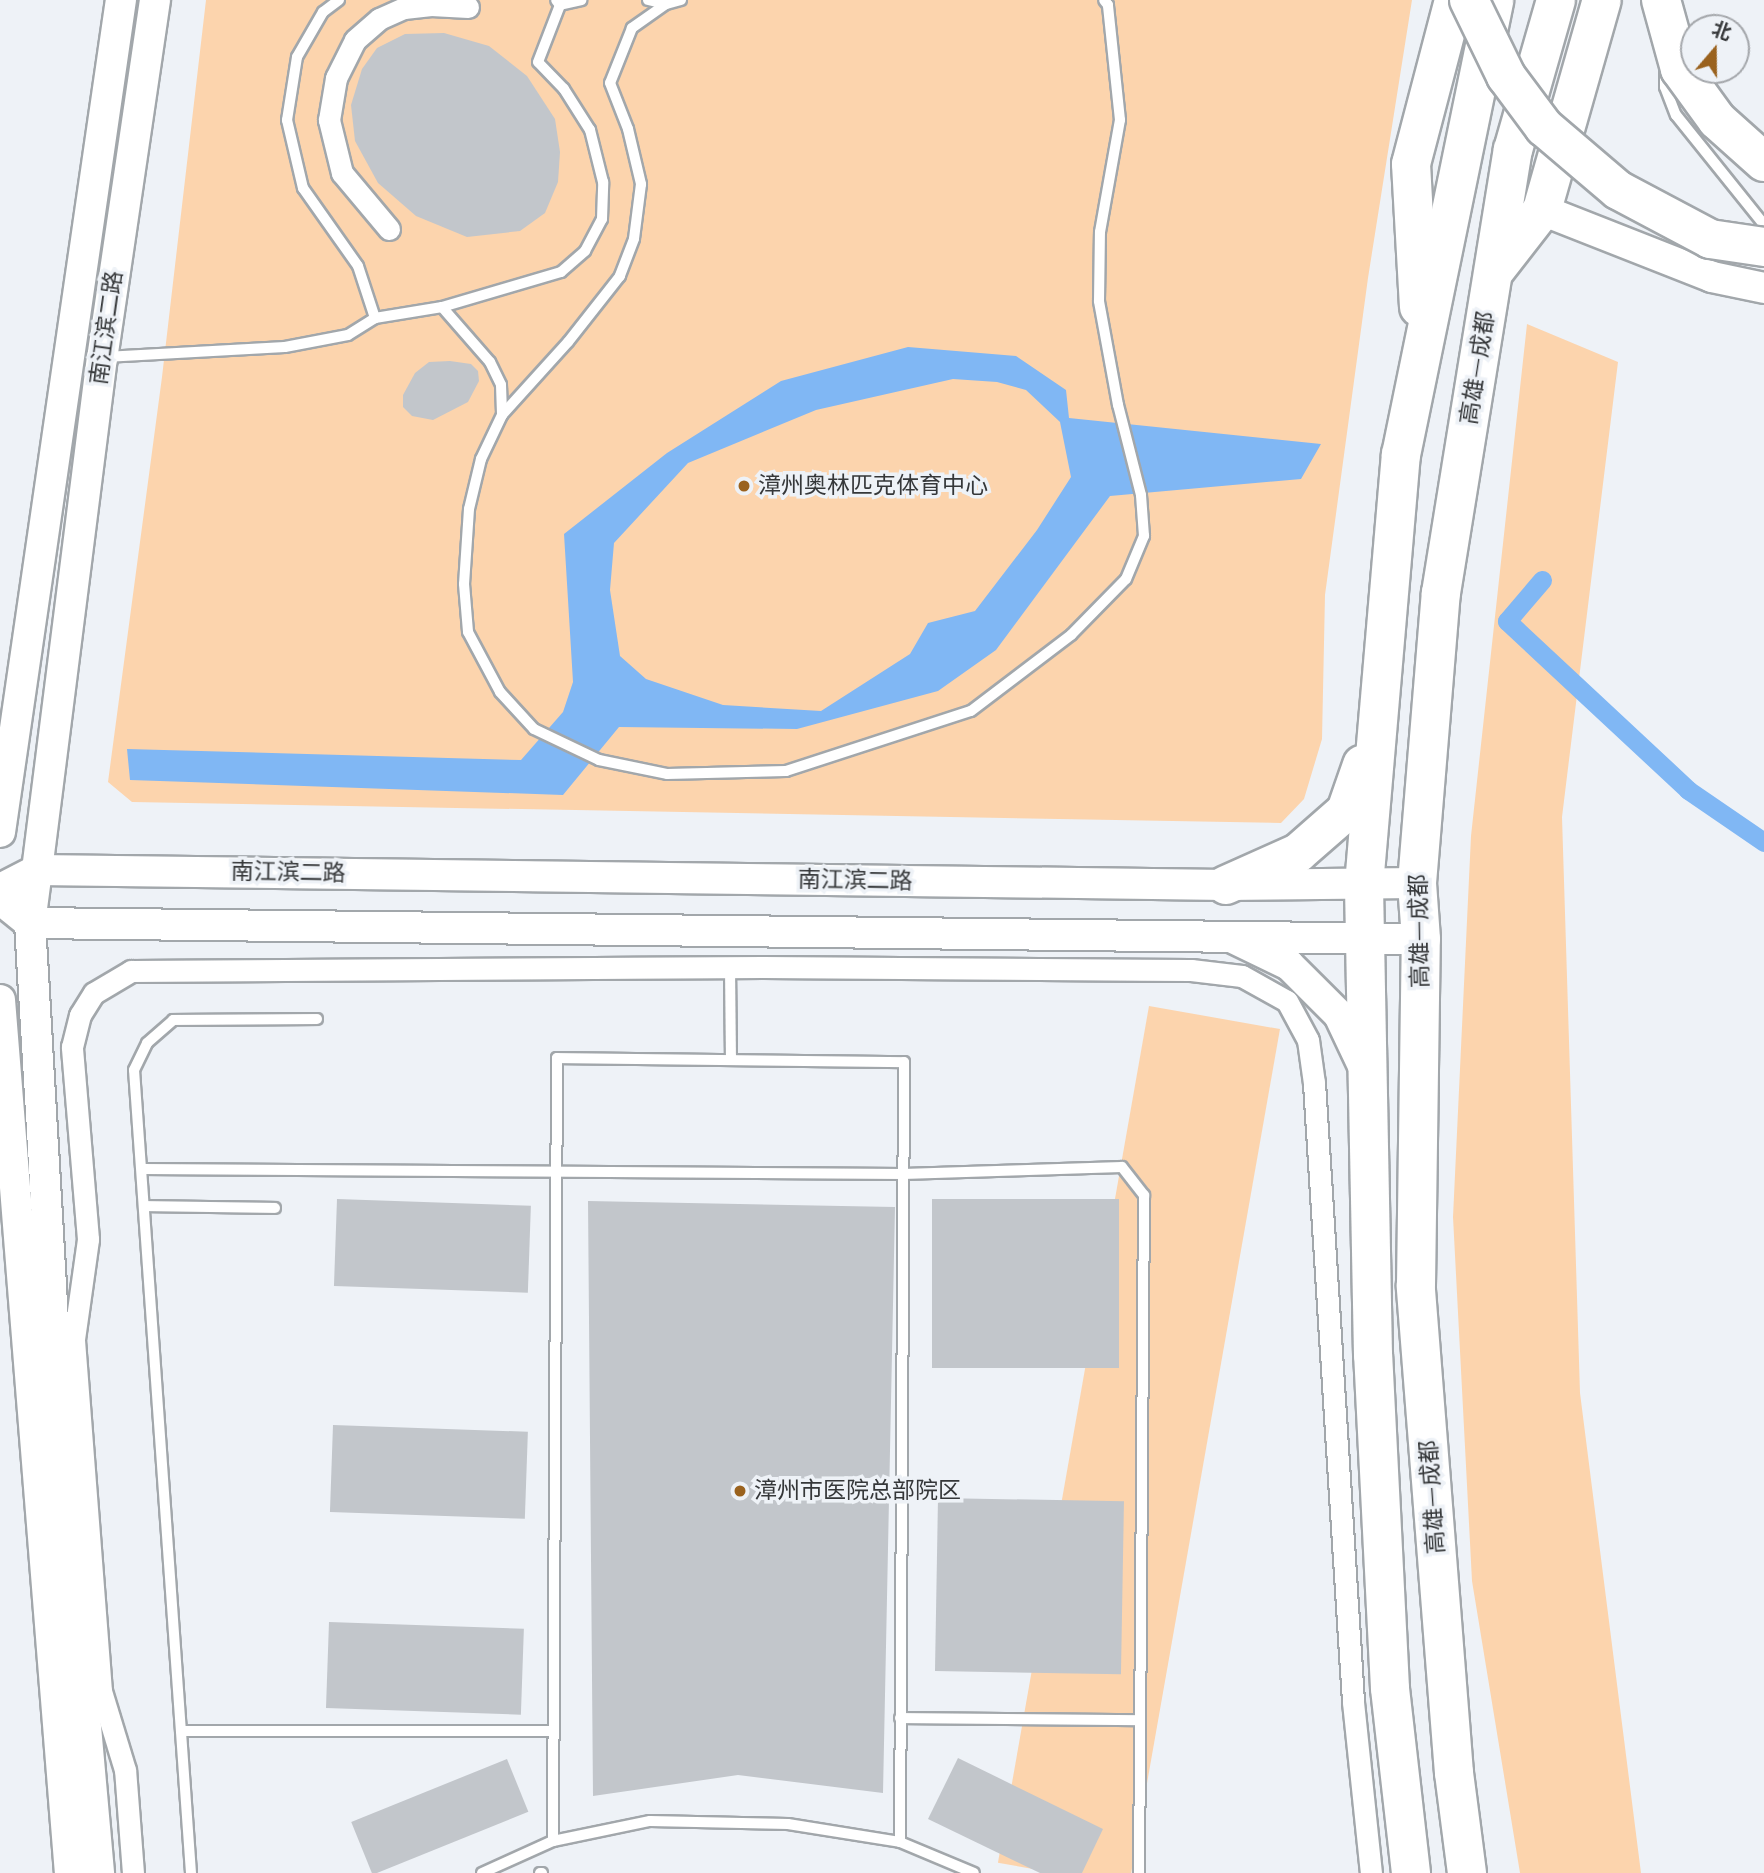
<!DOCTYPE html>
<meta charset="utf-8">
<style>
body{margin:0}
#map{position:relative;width:1764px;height:1873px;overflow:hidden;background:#eef2f7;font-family:"Roboto Serif","Noto Sans SC",serif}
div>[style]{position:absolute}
.green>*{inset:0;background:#fcd4ad;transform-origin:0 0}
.water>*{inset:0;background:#80b7f4}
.canal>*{height:19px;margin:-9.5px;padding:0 9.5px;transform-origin:9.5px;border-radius:9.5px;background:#80b7f4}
.building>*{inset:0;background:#c2c6cb;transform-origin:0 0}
.roads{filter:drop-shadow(2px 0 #a2a7ab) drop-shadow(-2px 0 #a2a7ab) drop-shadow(0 2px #a2a7ab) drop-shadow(0 -2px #a2a7ab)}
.lane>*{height:10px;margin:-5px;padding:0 5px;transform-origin:5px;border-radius:5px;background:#fff}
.street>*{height:21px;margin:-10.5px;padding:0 10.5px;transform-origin:10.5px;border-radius:10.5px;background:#fff}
.secondary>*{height:30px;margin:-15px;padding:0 15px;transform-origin:15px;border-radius:15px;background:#fff}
.highway>*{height:38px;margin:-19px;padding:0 19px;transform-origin:19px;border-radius:19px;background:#fff}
.bridges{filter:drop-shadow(2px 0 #a2a7ab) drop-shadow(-2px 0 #a2a7ab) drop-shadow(0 2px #a2a7ab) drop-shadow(0 -2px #a2a7ab)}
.highway-bridge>*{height:38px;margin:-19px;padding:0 19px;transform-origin:19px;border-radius:19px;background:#fff}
.dots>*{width:19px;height:19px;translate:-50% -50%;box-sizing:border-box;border:4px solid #eef2f7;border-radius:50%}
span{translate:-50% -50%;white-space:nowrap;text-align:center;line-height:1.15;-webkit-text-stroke:7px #eef2f7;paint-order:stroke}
.street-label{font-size:23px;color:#353739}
.poi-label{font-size:23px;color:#353739}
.left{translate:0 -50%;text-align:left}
.north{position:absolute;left:1680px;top:14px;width:70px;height:70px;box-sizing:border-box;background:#eef2f7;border:2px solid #a4a7ab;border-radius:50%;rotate:20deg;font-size:19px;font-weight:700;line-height:28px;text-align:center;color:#353739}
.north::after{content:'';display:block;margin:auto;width:24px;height:32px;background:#9a621e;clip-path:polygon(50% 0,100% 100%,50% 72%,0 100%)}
</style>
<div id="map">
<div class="green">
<i style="clip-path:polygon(206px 0,1412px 0,1368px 278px,1325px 595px,1322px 739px,1304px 799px,1281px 823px,132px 802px,108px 782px,162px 377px)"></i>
<i style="clip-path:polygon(1527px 324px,1618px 362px,1562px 817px,1580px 1393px,1641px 1873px,1520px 1873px,1472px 1581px,1453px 1217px,1471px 836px)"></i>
<i style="left:1149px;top:1006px;width:133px;height:870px;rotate:10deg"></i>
</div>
<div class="water">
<i style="clip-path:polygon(evenodd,908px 347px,1016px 356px,1066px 390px,1069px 418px,1321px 444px,1301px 479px,1110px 496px,996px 650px,938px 691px,797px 729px,619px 727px,563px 795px,130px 780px,127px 749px,521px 760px,563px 712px,573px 682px,564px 534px,667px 453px,781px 381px,908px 347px,953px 379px,997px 382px,1026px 390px,1060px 422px,1071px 477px,1037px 530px,975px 611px,928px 623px,910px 654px,821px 711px,723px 705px,646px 679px,620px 656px,610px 590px,614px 543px,688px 463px,816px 410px,953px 379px)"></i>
</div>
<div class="canal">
<i style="left:1542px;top:580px;width:54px;rotate:130.5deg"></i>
<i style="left:1507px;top:621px;width:248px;rotate:43deg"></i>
<i style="left:1688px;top:790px;width:92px;rotate:34.4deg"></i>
</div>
<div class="building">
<i style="clip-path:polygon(444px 33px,489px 46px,527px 76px,555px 119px,560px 152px,558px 182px,545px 213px,520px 231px,467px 237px,416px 216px,378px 183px,355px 141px,351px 105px,362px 69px,377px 48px,405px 34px)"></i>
<i style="clip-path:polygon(450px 361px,471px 364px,478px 371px,479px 381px,468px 402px,433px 420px,412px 416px,403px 407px,403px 395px,415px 373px,429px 362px)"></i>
<i style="left:337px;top:1199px;width:194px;height:87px;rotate:2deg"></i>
<i style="left:932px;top:1199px;width:187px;height:169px"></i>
<i style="clip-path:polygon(588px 1201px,895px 1207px,883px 1793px,738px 1775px,593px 1796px)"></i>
<i style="left:333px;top:1425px;width:195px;height:87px;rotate:2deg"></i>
<i style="left:938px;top:1498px;width:186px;height:173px;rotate:1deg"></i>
<i style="left:329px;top:1622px;width:195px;height:86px;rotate:2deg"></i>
<i style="clip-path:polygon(958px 1758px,1103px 1829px,1082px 1873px,1040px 1873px,928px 1819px)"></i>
<i style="left:507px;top:1759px;width:57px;height:168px;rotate:68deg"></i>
</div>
<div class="roads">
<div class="lane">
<i style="left:339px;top:0;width:20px;rotate:143deg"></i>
<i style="left:323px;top:12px;width:52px;rotate:120deg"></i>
<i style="left:297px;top:57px;width:64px;rotate:99deg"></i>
<i style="left:287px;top:120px;width:70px;rotate:76.8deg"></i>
<i style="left:303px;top:188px;width:95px;rotate:54.8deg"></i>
<i style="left:358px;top:266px;width:55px;rotate:71.9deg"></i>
<i style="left:648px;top:0;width:18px;rotate:13deg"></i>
<i style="left:681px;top:0;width:16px;rotate:165deg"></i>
<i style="left:666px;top:4px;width:42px;rotate:144.8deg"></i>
<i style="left:632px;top:28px;width:59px;rotate:111.8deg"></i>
<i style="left:610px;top:83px;width:49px;rotate:68.6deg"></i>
<i style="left:628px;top:129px;width:57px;rotate:76.7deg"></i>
<i style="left:641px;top:184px;width:55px;rotate:97.3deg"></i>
<i style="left:634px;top:239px;width:40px;rotate:111deg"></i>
<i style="left:620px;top:276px;width:84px;rotate:128.2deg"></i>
<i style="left:568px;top:342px;width:98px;rotate:132.1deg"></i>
<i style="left:502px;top:415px;width:49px;rotate:115.5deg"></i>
<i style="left:481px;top:459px;width:51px;rotate:103.5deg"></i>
<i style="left:469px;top:509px;width:75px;rotate:93.8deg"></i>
<i style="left:464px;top:584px;width:48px;rotate:85.2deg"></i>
<i style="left:468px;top:632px;width:68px;rotate:61.9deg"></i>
<i style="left:500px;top:692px;width:50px;rotate:47.4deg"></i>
<i style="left:534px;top:729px;width:72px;rotate:25.5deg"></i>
<i style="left:599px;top:760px;width:69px;rotate:11.6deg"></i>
<i style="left:667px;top:774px;width:119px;rotate:-1.4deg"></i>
<i style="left:786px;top:771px;width:194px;rotate:-18deg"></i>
<i style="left:971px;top:711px;width:126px;rotate:-37.2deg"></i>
<i style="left:1071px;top:635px;width:78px;rotate:-45.5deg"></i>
<i style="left:1126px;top:579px;width:47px;rotate:-67.3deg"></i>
<i style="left:1144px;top:536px;width:41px;rotate:-94.2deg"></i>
<i style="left:1141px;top:495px;width:93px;rotate:-104.3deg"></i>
<i style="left:1118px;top:405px;width:106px;rotate:-100.4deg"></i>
<i style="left:1099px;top:301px;width:69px;rotate:-89.2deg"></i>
<i style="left:1100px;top:232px;width:114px;rotate:-79.9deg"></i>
<i style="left:1120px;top:120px;width:116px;rotate:-96deg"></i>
<i style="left:1108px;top:5px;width:6px;rotate:-129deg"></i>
<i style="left:560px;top:5px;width:22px;rotate:-13deg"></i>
<i style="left:1665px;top:68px;width:19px;rotate:90deg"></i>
<i style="left:1665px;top:87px;width:30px;rotate:69deg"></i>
<i style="left:1676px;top:115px;width:137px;rotate:51.2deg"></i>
<i style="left:1762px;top:222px;width:10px;rotate:79deg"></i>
<i style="left:442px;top:307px;width:73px;rotate:48.9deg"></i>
<i style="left:490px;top:362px;width:25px;rotate:64deg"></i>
<i style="left:501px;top:385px;width:30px;rotate:88deg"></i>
<i style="left:105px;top:357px;width:180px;rotate:-3.2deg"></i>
<i style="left:285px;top:347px;width:64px;rotate:-10.8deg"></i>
<i style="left:348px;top:335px;width:32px;rotate:-32deg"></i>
<i style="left:375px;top:318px;width:68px;rotate:-9.3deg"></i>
<i style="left:442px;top:307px;width:124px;rotate:-16.4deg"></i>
<i style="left:561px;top:272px;width:32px;rotate:-41deg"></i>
<i style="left:585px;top:251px;width:36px;rotate:-62deg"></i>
<i style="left:602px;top:219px;width:37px;rotate:-88deg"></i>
<i style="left:603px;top:182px;width:54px;rotate:-104deg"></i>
<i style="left:590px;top:130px;width:49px;rotate:-122.4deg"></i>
<i style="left:564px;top:89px;width:37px;rotate:-134deg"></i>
<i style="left:538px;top:62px;width:61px;rotate:-68.9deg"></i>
<i style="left:560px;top:5px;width:6px;rotate:-129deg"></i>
<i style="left:730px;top:967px;width:93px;rotate:89.4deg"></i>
<i style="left:142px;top:1169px;width:761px;rotate:0.38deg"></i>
<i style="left:903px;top:1174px;width:219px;rotate:-1.8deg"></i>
<i style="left:1122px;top:1167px;width:36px;rotate:52deg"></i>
<i style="left:1144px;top:1195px;width:678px;rotate:90.42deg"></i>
<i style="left:145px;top:1206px;width:130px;rotate:0.9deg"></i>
<i style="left:900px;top:1718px;width:239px;rotate:0.5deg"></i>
<i style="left:181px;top:1731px;width:373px"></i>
<i style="left:553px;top:1841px;width:783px;rotate:-89.71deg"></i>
<i style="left:557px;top:1058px;width:347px;rotate:0.7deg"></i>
<i style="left:904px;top:1062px;width:780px;rotate:90.29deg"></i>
<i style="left:191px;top:1873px;width:805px;rotate:-94.06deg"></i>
<i style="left:134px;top:1070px;width:30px;rotate:-64deg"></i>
<i style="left:147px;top:1043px;width:35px;rotate:-41deg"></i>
<i style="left:173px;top:1020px;width:144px;rotate:-0.4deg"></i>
<i style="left:482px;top:1873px;width:78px;rotate:-24.3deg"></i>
<i style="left:553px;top:1841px;width:99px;rotate:-11.7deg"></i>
<i style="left:650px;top:1821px;width:138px;rotate:1.2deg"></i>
<i style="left:788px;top:1824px;width:113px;rotate:9.1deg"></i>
<i style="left:900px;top:1842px;width:80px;rotate:22.7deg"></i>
<i style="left:540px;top:1873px;width:2px"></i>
</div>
<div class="street">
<i style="left:389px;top:229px;width:73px;rotate:-130deg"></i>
<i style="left:342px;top:173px;width:55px;rotate:-103.8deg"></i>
<i style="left:329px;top:120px;width:43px;rotate:-80.5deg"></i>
<i style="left:336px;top:78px;width:42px;rotate:-63.4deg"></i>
<i style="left:355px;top:40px;width:32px;rotate:-41deg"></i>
<i style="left:379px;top:19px;width:27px;rotate:-24deg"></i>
<i style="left:404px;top:8px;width:27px;rotate:-6deg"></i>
<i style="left:431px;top:5px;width:37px;rotate:3deg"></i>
<i style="left:133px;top:1873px;width:103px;rotate:-94.4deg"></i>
<i style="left:125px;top:1770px;width:83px;rotate:-106.9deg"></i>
<i style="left:101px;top:1691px;width:353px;rotate:-94.4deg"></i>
<i style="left:74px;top:1339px;width:101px;rotate:-82deg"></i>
<i style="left:88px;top:1239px;width:193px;rotate:-94.8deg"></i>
<i style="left:72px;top:1047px;width:33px;rotate:-76deg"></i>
<i style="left:80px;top:1015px;width:26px;rotate:-58deg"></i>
<i style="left:94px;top:993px;width:43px;rotate:-30.7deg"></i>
<i style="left:131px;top:971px;width:632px;rotate:-0.36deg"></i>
<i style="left:763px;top:967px;width:428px;rotate:0.4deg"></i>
<i style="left:1191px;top:970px;width:51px;rotate:6.7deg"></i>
<i style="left:1242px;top:976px;width:51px;rotate:29.1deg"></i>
<i style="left:1287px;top:1001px;width:44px;rotate:61.7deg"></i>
<i style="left:1308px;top:1040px;width:43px;rotate:82.1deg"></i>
<i style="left:1314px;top:1083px;width:620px;rotate:86.39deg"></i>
<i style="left:1353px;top:1702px;width:172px;rotate:84deg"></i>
</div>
<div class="secondary">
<i style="left:155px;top:0;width:361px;rotate:98.4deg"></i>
<i style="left:102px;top:357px;width:517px;rotate:97.22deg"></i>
<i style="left:37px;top:870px;width:1189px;rotate:0.72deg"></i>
<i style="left:1226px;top:885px;width:191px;rotate:-0.6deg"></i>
<i style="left:1542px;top:210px;width:183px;rotate:21.5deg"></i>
<i style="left:1712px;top:277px;width:53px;rotate:11.9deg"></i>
<i style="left:0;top:832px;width:841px;rotate:-81.73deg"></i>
<i style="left:0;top:889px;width:42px;rotate:-27.2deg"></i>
<i style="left:37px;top:870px;width:53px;rotate:97.5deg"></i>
<i style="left:30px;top:923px;width:502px;rotate:86.69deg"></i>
<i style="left:59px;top:1424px;width:451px;rotate:84.9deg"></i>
<i style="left:0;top:899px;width:38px;rotate:39deg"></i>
<i style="left:30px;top:923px;width:1391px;rotate:0.66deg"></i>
<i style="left:1233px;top:938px;width:62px;rotate:25.7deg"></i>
<i style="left:1289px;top:965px;width:71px;rotate:45deg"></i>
<i style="left:1339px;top:1015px;width:59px;rotate:64.7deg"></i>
<i style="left:0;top:1000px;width:876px;rotate:85.42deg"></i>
</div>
<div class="highway">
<i style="left:1496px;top:269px;width:75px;rotate:-52.1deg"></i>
<i style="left:1542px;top:210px;width:218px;rotate:-74.1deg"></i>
<i style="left:1419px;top:307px;width:143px;rotate:-93.2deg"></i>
<i style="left:1411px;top:164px;width:170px;rotate:-75.3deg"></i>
<i style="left:1226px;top:885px;width:79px;rotate:-24deg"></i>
<i style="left:1298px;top:853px;width:64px;rotate:-41.2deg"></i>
<i style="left:1346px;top:811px;width:49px;rotate:-70.8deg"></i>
<i style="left:1411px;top:1873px;width:186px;rotate:-96.5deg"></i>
<i style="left:1390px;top:1688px;width:333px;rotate:-92.9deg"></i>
<i style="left:1373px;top:1355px;width:470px;rotate:-91.1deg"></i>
<i style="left:1364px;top:885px;width:432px;rotate:-85.1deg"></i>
<i style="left:1401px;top:455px;width:464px;rotate:-78.4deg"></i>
<i style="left:1467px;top:1873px;width:101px;rotate:-97.4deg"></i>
<i style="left:1454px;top:1773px;width:489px;rotate:-94.5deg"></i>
<i style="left:1416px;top:1285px;width:346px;rotate:-89.2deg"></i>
<i style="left:1421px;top:939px;width:56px;rotate:-94.1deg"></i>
<i style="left:1417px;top:883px;width:291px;rotate:-85.3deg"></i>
<i style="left:1441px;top:593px;width:449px;rotate:-80.8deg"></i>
<i style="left:1513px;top:150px;width:156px;rotate:-74deg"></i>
</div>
</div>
<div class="bridges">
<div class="highway-bridge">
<i style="left:1469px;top:0;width:85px;rotate:64deg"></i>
<i style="left:1506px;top:76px;width:64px;rotate:53.3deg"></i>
<i style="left:1544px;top:127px;width:97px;rotate:40.4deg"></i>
<i style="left:1618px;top:190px;width:104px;rotate:28deg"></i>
<i style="left:1710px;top:239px;width:55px;rotate:8.4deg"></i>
<i style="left:1661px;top:0;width:72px;rotate:74.6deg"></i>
<i style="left:1680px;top:69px;width:63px;rotate:54deg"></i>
<i style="left:1717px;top:120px;width:63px;rotate:41.8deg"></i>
</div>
</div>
<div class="dots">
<i style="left:744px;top:486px;background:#9a621e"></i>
<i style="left:740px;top:1491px;background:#9a621e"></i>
</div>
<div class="street-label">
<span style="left:107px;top:328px;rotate:-82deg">南江滨二路</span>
<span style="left:1478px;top:368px;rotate:-81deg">高雄—成都</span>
<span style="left:288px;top:873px;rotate:1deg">南江滨二路</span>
<span style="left:855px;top:881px;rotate:1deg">南江滨二路</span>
<span style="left:1420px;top:931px;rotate:-91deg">高雄—成都</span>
<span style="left:1433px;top:1497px;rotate:-94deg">高雄—成都</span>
</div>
<div class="poi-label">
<span class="left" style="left:758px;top:486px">漳州奥林匹克体育中心</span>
<span class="left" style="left:754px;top:1491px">漳州市医院总部院区</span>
</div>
<div class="north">北</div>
</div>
